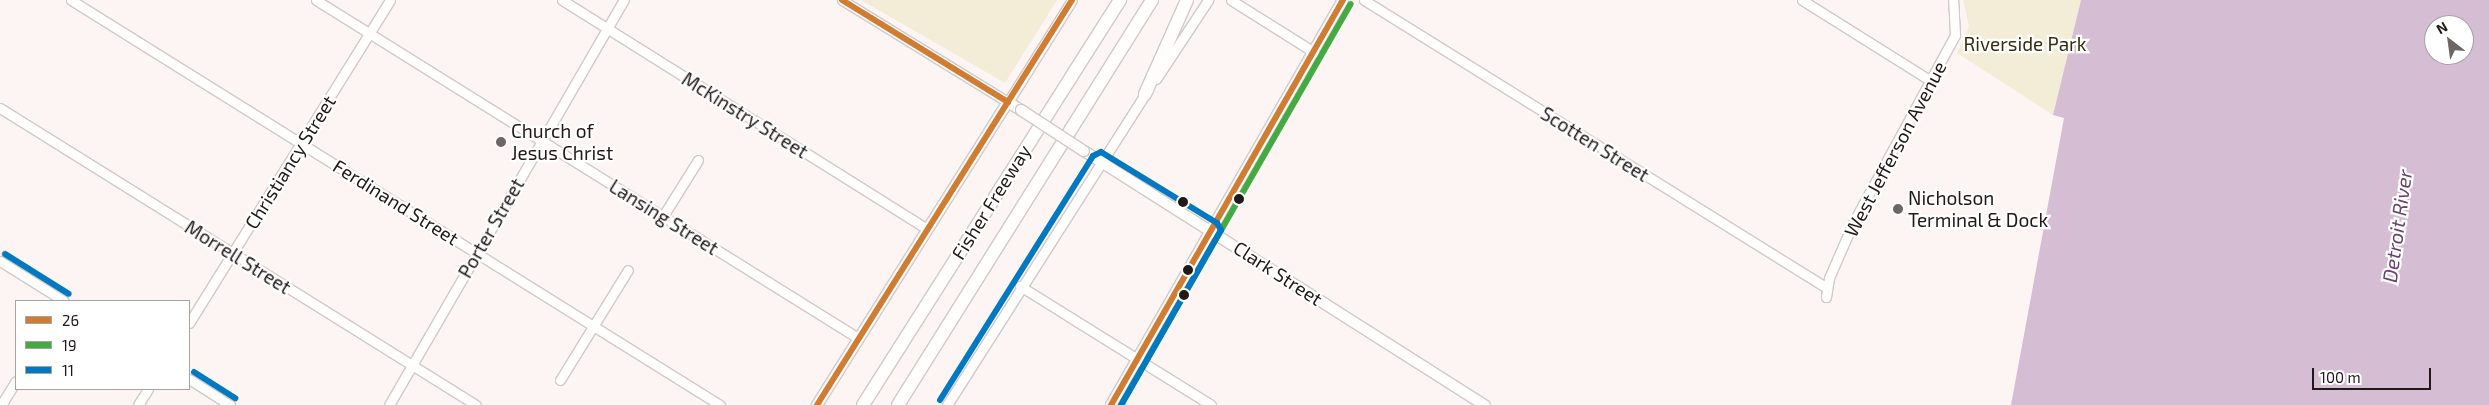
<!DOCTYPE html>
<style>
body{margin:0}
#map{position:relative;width:2489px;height:405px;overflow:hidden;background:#fcf5f4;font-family:"Exo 2",sans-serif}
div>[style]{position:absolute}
.green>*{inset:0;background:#f3ecd7}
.water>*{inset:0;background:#d5bed4}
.roads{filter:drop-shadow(1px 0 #d1cac9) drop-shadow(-1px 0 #d1cac9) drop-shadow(0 1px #d1cac9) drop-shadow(0 -1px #d1cac9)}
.minor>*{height:9px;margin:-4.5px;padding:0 4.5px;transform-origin:4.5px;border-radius:4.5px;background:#fffefd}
.major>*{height:10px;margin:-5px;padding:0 5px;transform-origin:5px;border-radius:5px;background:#fffefd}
.highway>*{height:12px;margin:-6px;padding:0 6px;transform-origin:6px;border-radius:6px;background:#fffefd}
.bridges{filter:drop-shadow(1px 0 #d1cac9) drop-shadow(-1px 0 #d1cac9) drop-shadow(0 1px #d1cac9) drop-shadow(0 -1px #d1cac9)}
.major-bridge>*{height:10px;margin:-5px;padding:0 5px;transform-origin:5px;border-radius:5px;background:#fffefd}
.bus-1>*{height:6px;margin:-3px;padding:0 3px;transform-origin:3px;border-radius:3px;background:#d07c32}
.bus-2>*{height:6px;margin:-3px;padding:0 3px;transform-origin:3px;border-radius:3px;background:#44aa42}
.bus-3>*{height:6px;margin:-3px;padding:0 3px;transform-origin:3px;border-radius:3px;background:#0079c2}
.dots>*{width:14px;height:14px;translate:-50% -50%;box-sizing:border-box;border:2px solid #fff;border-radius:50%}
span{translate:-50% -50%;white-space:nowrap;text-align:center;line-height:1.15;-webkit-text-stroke:4.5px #fff;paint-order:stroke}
.park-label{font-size:19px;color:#352e0c}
.street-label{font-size:19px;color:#201918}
.poi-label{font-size:19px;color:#201918}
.left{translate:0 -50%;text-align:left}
.water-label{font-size:20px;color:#69426e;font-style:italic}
.legend{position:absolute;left:15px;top:300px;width:175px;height:90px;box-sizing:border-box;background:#fff;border:1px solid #a6a3a3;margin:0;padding:6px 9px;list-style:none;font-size:15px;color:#201918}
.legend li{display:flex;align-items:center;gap:10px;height:25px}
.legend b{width:25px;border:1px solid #a6a3a3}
.north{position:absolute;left:2424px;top:15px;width:50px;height:50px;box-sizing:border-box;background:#fff;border:1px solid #a6a3a3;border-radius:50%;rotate:330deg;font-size:14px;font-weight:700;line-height:20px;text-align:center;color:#201918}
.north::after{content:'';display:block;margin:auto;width:18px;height:22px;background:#6d6665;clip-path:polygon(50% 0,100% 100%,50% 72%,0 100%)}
.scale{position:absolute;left:2312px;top:368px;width:119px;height:22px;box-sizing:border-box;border:2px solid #201918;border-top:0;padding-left:6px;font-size:15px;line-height:18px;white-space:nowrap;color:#201918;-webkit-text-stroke:4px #fff;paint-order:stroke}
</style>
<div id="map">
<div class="green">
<i style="clip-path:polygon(861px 0,1057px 0,1005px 83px)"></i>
<i style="clip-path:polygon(1963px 0,2081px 0,2053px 115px,1957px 53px,1969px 27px)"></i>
</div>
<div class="water">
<i style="clip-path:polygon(evenodd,2081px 0,2489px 0,2489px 405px,2011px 405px,2064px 118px,2053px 115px,2081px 0,2434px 25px,2464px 25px,2464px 55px,2434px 55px,2434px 25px)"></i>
</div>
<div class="roads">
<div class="minor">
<i style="left:71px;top:0;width:765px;rotate:31.97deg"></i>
<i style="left:316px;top:0;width:639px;rotate:31.95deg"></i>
<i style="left:562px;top:0;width:431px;rotate:32.1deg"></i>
<i style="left:842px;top:0;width:195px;rotate:31.6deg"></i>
<i style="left:1008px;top:102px;width:120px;rotate:-57.9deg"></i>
<i style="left:1231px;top:0;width:98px;rotate:32.1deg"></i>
<i style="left:1364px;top:0;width:545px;rotate:31.88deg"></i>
<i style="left:1802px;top:0;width:152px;rotate:32.1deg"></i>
<i style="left:1156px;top:79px;width:95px;rotate:-56.6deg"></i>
<i style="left:0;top:108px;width:561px;rotate:31.96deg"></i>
<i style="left:663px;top:216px;width:66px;rotate:-58deg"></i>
<i style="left:0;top:261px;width:75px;rotate:32deg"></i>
<i style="left:1020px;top:286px;width:225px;rotate:31.9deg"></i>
<i style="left:1826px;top:297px;width:19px;rotate:-81deg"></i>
<i style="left:1829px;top:278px;width:60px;rotate:-66.4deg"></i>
<i style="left:1853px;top:223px;width:214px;rotate:-61.5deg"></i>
<i style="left:1955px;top:35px;width:35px;rotate:-93deg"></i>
<i style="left:189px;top:323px;width:380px;rotate:-58.1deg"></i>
<i style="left:189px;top:379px;width:49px;rotate:32.4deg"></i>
<i style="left:560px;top:380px;width:129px;rotate:-58.3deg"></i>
<i style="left:1px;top:405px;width:28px;rotate:-58deg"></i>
<i style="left:138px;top:405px;width:19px;rotate:-58deg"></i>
<i style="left:389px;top:405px;width:468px;rotate:-59.9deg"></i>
<i style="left:947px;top:405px;width:375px;rotate:-57.5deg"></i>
</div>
<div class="major">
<i style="left:1084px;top:151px;width:475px;rotate:32.4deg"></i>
<i style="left:817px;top:405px;width:358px;rotate:-57.8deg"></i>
<i style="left:1008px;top:102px;width:15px;rotate:32deg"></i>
<i style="left:1111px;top:405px;width:467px;rotate:-60.2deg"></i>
</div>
<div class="highway">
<i style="left:1145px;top:94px;width:103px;rotate:-65.9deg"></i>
<i style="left:863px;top:405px;width:480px;rotate:-57.6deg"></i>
<i style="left:898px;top:405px;width:478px;rotate:-57.9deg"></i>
</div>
</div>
<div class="bridges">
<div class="major-bridge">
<i style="left:1021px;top:110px;width:75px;rotate:33.1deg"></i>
</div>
</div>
<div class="bus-1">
<i style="left:842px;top:0;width:195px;rotate:31.6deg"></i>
<i style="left:817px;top:405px;width:479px;rotate:-57.8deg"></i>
<i style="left:1111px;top:405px;width:467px;rotate:-60.2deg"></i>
</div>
<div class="bus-2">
<i style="left:1121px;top:405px;width:462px;rotate:-60.2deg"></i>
</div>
<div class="bus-3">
<i style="left:5px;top:254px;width:75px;rotate:32deg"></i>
<i style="left:194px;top:372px;width:49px;rotate:32.4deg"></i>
<i style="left:940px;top:400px;width:288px;rotate:-57.9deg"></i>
<i style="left:1093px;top:156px;width:9px;rotate:-27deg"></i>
<i style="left:1101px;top:152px;width:136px;rotate:31.5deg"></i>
<i style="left:1217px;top:223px;width:8px;rotate:60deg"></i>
<i style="left:1221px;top:230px;width:202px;rotate:119.7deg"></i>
</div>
<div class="dots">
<i style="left:501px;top:142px;background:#6d6665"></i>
<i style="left:1239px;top:199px;background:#201918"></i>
<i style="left:1183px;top:202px;background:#201918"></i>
<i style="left:1898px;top:209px;background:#6d6665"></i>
<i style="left:1188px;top:270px;background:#201918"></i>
<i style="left:1184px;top:295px;background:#201918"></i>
</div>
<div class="park-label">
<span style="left:2025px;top:44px">Riverside Park</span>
</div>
<div class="street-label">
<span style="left:745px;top:115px;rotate:32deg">McKinstry Street</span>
<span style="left:1595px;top:144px;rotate:32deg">Scotten Street</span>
<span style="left:1895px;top:149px;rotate:-62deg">West Jefferson Avenue</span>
<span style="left:290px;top:162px;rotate:-58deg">Christiancy Street</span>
<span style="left:396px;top:202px;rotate:32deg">Ferdinand Street</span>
<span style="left:991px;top:202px;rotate:-58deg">Fisher Freeway</span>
<span style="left:664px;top:217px;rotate:32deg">Lansing Street</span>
<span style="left:491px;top:228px;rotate:-60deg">Porter Street</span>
<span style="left:238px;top:257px;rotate:32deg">Morrell Street</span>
<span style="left:1278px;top:273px;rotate:33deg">Clark Street</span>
</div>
<div class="poi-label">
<span class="left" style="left:511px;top:142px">Church of<br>Jesus Christ</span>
<span class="left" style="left:1908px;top:209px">Nicholson<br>Terminal &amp; Dock</span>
</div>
<div class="water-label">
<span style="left:2397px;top:226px;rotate:-82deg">Detroit River</span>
</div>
<ul class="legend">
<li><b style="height:6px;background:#d07c32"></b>26</li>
<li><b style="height:6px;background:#44aa42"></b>19</li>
<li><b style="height:6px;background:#0079c2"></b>11</li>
</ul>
<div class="north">N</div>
<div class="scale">100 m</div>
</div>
